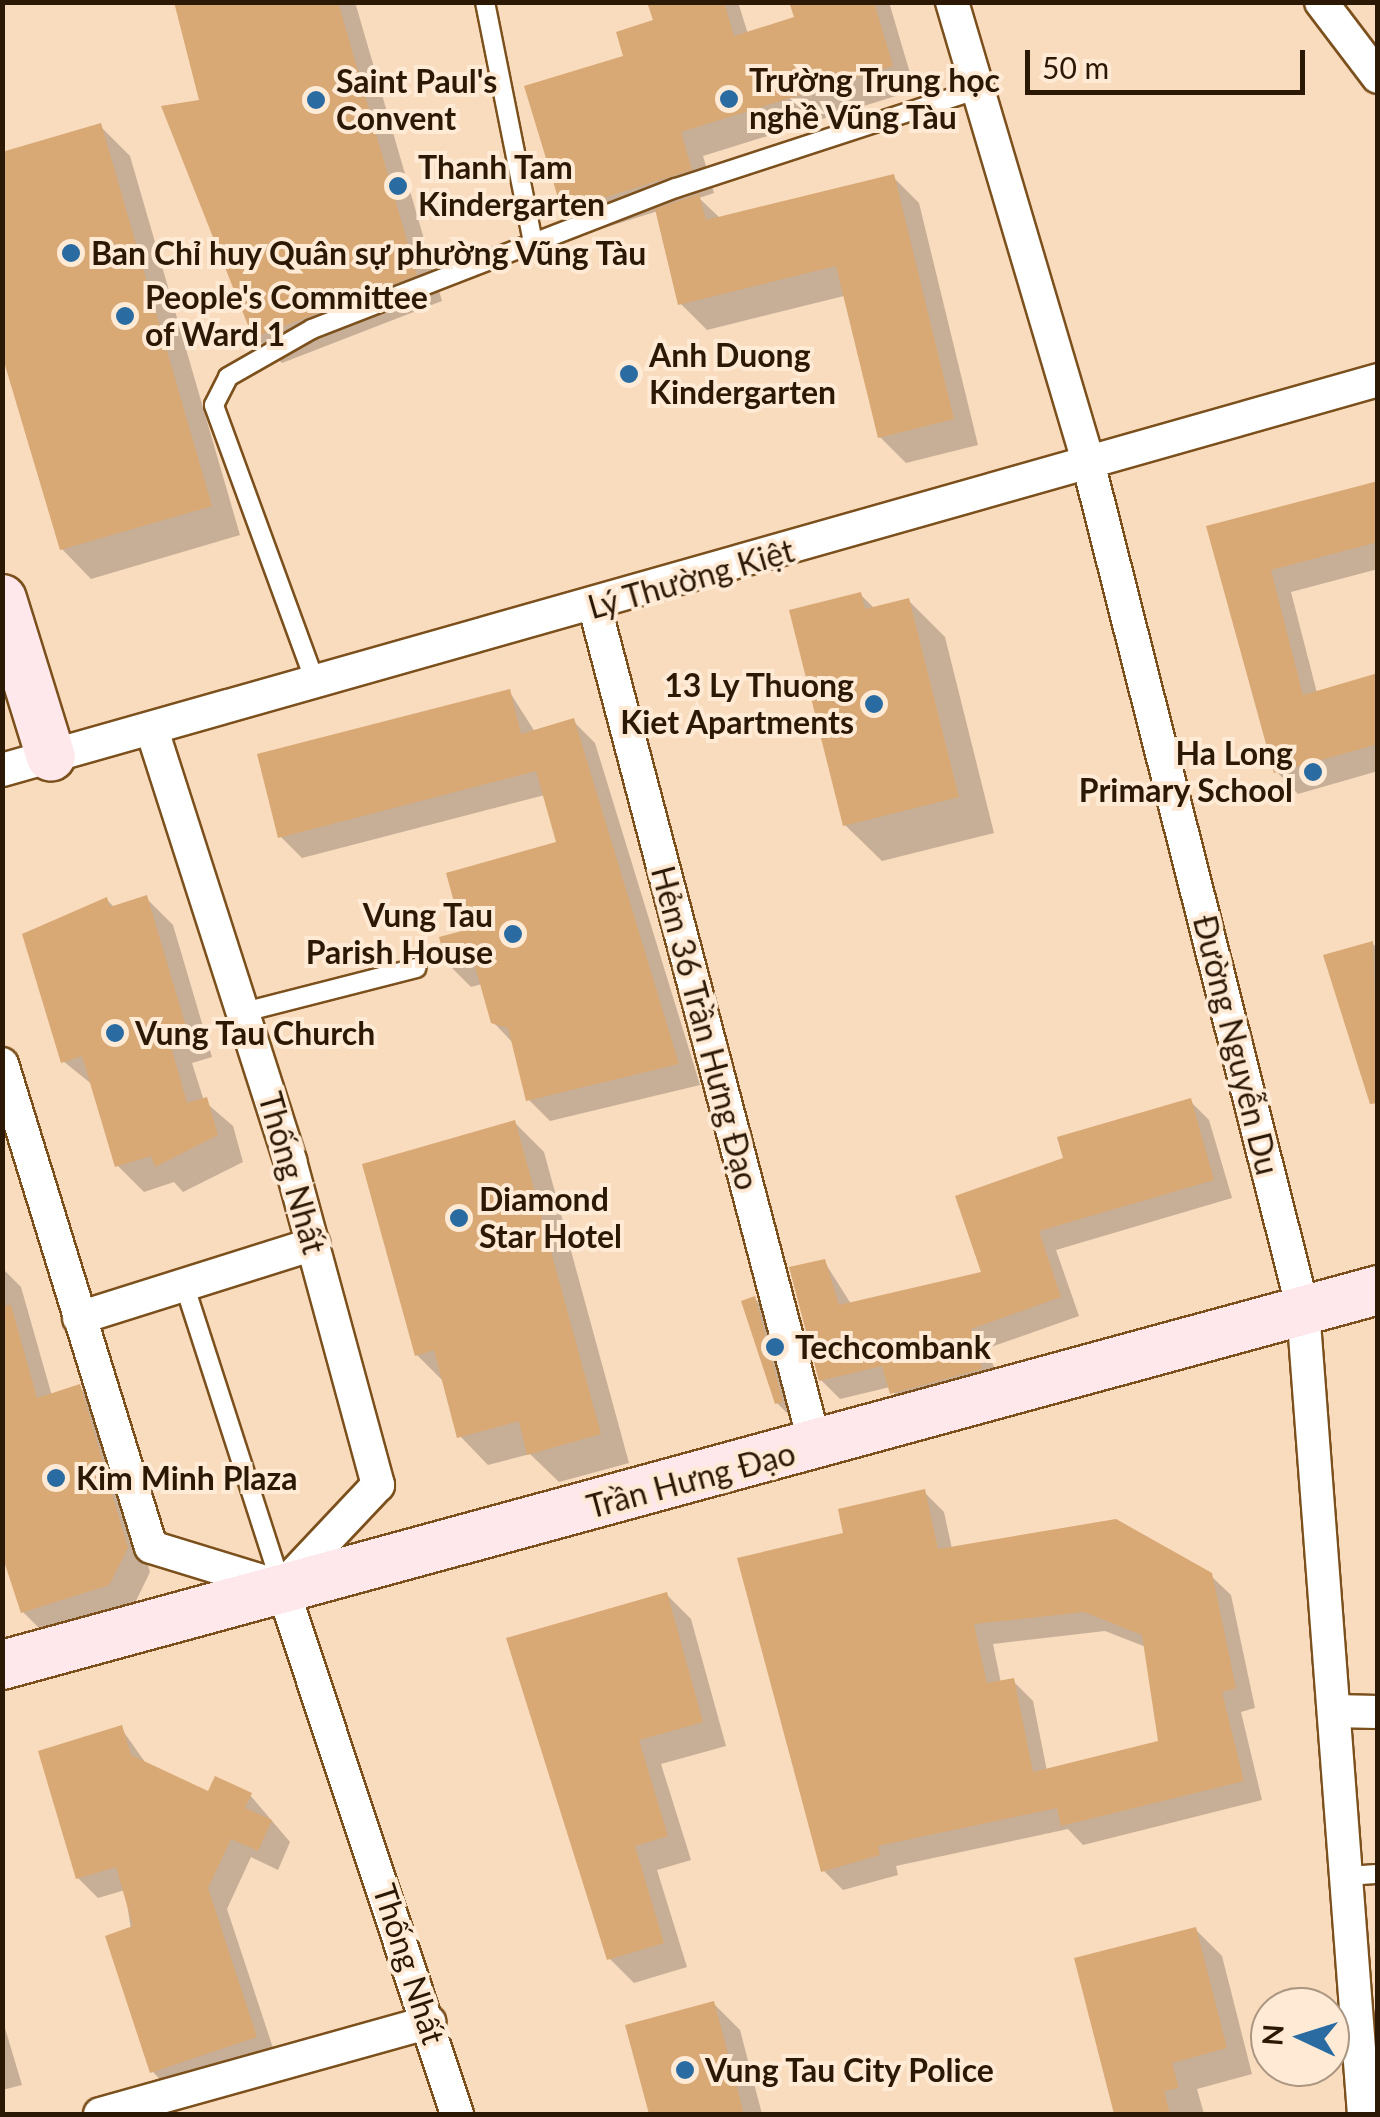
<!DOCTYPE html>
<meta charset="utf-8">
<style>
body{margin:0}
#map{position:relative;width:1380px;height:2117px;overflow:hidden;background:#f9dbbd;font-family:Lato,sans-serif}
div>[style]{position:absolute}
.shadow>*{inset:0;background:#0003}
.building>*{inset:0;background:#d8a875}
.roads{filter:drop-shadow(2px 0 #7b501d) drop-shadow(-2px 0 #7b501d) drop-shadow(0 2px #7b501d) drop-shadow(0 -2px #7b501d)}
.service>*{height:18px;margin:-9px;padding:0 9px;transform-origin:9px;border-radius:9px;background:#fff}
.minor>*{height:32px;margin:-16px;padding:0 16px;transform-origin:16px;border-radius:16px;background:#fff}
.secondary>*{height:48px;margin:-24px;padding:0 24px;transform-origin:24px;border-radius:24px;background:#fee8ec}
.dots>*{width:28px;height:28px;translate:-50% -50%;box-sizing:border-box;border:5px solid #ffead6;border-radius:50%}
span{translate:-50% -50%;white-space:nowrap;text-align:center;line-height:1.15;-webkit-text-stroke:8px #ffead6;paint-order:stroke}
.poi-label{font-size:32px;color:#2c1905;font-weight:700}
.left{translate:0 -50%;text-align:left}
.right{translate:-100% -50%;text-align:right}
.street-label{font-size:32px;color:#2c1905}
.frame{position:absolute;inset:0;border:5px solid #2c1905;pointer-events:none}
.north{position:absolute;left:1250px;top:1987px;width:100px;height:100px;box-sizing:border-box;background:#ffead6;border:2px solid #ab9682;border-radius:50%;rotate:274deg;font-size:28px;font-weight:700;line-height:40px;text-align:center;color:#2c1905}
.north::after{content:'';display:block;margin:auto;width:35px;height:45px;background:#2a6ca2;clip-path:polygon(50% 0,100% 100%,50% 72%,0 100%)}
.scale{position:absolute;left:1025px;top:50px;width:280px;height:45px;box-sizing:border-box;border:5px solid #2c1905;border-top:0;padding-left:12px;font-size:30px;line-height:35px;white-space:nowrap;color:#2c1905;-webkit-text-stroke:8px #ffead6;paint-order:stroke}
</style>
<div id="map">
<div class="shadow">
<i style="clip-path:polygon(190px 2px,355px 2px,442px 301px,282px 363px,255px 337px,202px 102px)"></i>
<i style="clip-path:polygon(650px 2px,738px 2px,748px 34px,797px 19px,792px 2px,889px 2px,915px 90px,703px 156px,714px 193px,699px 198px,721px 219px,893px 177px,919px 203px,978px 445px,906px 463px,880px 437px,844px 296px,707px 330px,680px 303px,658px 211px,588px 233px,564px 209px,626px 57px,656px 21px)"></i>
<i style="clip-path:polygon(100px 126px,130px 156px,240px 535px,91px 579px,62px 549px)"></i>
<i style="clip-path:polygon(1378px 483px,1378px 569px,1291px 592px,1317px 693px,1378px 676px,1378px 771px,1298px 794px,1277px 772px,1209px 528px)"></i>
<i style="clip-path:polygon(861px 595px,875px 609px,909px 601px,945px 637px,994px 833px,882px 861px,845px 825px)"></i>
<i style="clip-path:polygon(509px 691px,535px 732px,573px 721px,595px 743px,700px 1085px,550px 1121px,528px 1099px,514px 1044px,493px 1022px,482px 984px,471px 987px,450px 966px,465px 933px,559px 843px,545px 795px,302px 858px,280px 836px)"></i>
<i style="clip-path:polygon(146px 898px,173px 925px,212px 1057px,192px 1063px,204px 1101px,233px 1126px,243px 1162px,183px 1192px,174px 1182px,144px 1192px,117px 1165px,94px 1086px,63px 1061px,107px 900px,115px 908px)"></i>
<i style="clip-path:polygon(1372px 943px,1378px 949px,1378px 1098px)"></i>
<i style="clip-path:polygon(1190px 1101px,1209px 1120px,1232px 1198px,1056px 1250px,1079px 1316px,988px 1348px,1000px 1388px,911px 1412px,890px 1387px,840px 1399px,821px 1380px,824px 1261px,851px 1304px,984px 1274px,1066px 1159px)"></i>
<i style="clip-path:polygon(515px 1123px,544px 1152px,629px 1463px,559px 1482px,530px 1454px,488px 1465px,460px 1436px,445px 1383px,417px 1355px)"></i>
<i style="clip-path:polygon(2px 1268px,21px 1287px,52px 1396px,79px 1387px,103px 1410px,150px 1572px,133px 1607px,47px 1636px,23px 1612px,2px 1547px)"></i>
<i style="clip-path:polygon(755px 1299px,768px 1312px,790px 1416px,777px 1403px)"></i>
<i style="clip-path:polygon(evenodd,924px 1492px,944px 1512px,952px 1549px,1210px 1575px,1231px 1595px,1255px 1708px,1241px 1712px,1262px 1800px,1083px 1845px,1068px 1829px,896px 1866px,898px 1875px,843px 1890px,823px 1870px,846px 1534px,924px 1492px,1105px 1631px,1146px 1647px,1161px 1743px,1047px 1771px,1033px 1701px,1013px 1681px,1001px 1683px,993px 1644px,1105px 1631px)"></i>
<i style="clip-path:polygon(667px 1595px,691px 1619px,726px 1746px,661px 1764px,691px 1860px,657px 1870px,687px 1967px,634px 1983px,610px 1959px,509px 1639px)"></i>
<i style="clip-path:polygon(121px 1728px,147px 1765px,209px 1794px,250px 1795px,290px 1842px,278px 1870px,251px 1857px,227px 1909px,276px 2057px,172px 2092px,152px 2071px,125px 1890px,98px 1898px,78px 1878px)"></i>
<i style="clip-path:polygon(1195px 1929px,1222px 1956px,1252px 2074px,1197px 2089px,1204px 2114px,1117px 2114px,1077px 1960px)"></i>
<i style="clip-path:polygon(714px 2004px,740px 2030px,762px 2114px,651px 2114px,628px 2027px)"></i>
<i style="clip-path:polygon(2px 2018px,22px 2085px,2px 2090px)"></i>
</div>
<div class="building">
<i style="clip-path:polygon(174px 2px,338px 2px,417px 275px,253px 338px,161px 106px,199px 100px)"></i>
<i style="clip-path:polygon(647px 2px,724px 2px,734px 36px,794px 17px,789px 2px,874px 2px,893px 66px,681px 132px,692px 170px,562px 211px,524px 86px,623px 56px,616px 32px,653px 20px)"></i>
<i style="clip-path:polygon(101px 123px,212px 506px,60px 550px,2px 355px,2px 152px)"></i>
<i style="clip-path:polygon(894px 174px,954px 419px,878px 438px,836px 266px,678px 305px,655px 209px,699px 194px,706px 220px)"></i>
<i style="clip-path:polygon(1378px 481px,1378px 542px,1271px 570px,1303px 695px,1378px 673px,1378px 744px,1274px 773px,1206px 526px)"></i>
<i style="clip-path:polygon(861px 592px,865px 609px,909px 598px,959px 797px,843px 826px,789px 610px)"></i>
<i style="clip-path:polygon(510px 689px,521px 734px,574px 718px,679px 1064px,526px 1101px,508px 1028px,491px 1023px,473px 959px,447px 967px,439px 937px,462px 931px,446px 873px,556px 842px,536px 771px,278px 838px,257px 754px)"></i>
<i style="clip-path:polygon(147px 895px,187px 1030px,168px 1036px,187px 1103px,207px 1097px,218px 1135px,155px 1167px,151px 1156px,115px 1167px,82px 1056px,61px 1063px,22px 934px,107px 897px,110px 907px)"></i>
<i style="clip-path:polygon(1373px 941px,1378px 1103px,1370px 1104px,1323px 955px)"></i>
<i style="clip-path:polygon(1191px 1098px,1214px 1180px,1039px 1231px,1061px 1297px,971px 1329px,982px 1369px,890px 1394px,882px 1366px,819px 1381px,789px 1267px,825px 1259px,839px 1305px,981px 1272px,955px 1196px,1063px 1158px,1057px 1137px)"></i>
<i style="clip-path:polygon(515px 1120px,601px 1434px,527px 1455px,519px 1421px,457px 1438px,434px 1350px,415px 1356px,362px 1164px)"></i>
<i style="clip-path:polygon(755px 1296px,783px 1402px,775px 1404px,741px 1301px)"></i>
<i style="clip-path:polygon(11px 1305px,37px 1398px,80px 1384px,128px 1548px,109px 1585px,21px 1613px,2px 1555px,2px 1306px)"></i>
<i style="clip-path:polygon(evenodd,925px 1489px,938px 1549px,1116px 1519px,1212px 1573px,1236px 1688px,1222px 1692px,1244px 1781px,1061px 1826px,1057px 1808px,878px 1846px,880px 1855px,821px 1872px,737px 1558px,843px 1533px,838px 1509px,925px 1489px,1084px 1612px,1142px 1635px,1158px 1741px,1033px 1772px,1014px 1678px,987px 1683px,974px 1624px,1084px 1612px)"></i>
<i style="clip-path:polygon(667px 1592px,703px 1722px,639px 1740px,668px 1836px,635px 1846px,664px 1943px,607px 1960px,506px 1638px)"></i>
<i style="clip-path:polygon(122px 1725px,131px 1755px,208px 1791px,215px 1776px,252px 1793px,245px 1808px,272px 1820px,258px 1851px,231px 1839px,208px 1888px,257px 2037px,150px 2073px,105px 1936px,133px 1926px,116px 1867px,76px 1879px,38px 1751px)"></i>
<i style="clip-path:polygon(1196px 1927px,1227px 2048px,1172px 2063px,1179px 2088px,1164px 2091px,1170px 2114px,1114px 2114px,1074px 1958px)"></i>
<i style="clip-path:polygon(714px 2001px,744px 2114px,649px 2114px,625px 2025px)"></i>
</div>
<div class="roads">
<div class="service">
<i style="left:485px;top:2px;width:251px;rotate:78.7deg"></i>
<i style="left:317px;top:687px;width:300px;rotate:-110.1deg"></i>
<i style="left:214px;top:405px;width:31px;rotate:-63deg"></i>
<i style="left:228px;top:377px;width:97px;rotate:-29.7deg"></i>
<i style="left:312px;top:329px;width:390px;rotate:-21.2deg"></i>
<i style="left:676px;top:188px;width:312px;rotate:-18.1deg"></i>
<i style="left:244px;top:1012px;width:178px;rotate:-14.3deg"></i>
<i style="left:184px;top:1284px;width:318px;rotate:72.1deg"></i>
<i style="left:1347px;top:1876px;width:31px;rotate:-4deg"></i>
</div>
<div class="minor">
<i style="left:952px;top:2px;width:480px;rotate:73.5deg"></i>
<i style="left:1088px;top:462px;width:874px;rotate:75.76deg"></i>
<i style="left:1303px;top:1309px;width:807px;rotate:85.67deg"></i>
<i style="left:1321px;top:2px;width:94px;rotate:52.8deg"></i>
<i style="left:595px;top:608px;width:869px;rotate:75.26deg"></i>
<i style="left:152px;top:730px;width:453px;rotate:72.2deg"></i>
<i style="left:290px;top:1161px;width:336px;rotate:74.8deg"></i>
<i style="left:378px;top:1485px;width:140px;rotate:133.3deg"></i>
<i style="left:2px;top:770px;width:1430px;rotate:-15.82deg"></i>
<i style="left:2px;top:1064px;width:505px;rotate:72.86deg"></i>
<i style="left:151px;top:1547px;width:137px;rotate:17deg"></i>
<i style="left:79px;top:1318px;width:246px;rotate:-17.5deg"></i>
<i style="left:282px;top:1587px;width:555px;rotate:71.63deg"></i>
<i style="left:1334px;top:1711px;width:44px;rotate:1.3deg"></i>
<i style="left:100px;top:2114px;width:342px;rotate:-15.6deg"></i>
</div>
<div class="secondary">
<i style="left:2px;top:599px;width:165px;rotate:72.8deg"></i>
<i style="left:2px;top:1665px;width:1426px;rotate:-15.24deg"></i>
</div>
</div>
<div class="dots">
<i style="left:729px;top:99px;background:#2a6ca2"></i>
<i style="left:316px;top:100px;background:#2a6ca2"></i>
<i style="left:398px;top:186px;background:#2a6ca2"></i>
<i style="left:71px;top:253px;background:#2a6ca2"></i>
<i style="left:125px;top:316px;background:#2a6ca2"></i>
<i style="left:629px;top:374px;background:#2a6ca2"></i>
<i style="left:874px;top:704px;background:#2a6ca2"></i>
<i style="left:1313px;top:772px;background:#2a6ca2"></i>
<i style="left:513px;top:934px;background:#2a6ca2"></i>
<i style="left:115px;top:1033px;background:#2a6ca2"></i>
<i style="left:459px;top:1218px;background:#2a6ca2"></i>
<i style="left:775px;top:1347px;background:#2a6ca2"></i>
<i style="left:56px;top:1478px;background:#2a6ca2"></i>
<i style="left:685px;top:2070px;background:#2a6ca2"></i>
</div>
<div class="poi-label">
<span class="left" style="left:749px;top:99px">Trường Trung học<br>nghề Vũng Tàu</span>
<span class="left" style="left:336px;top:100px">Saint Paul's<br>Convent</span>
<span class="left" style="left:418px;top:186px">Thanh Tam<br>Kindergarten</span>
<span class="left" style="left:91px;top:253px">Ban Chỉ huy Quân sự phường Vũng Tàu</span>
<span class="left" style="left:145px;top:316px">People's Committee<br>of Ward 1</span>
<span class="left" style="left:649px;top:374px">Anh Duong<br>Kindergarten</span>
<span class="right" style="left:854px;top:704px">13 Ly Thuong<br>Kiet Apartments</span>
<span class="right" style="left:1293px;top:772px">Ha Long<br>Primary School</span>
<span class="right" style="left:493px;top:934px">Vung Tau<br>Parish House</span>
<span class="left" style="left:135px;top:1033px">Vung Tau Church</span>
<span class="left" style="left:479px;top:1218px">Diamond<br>Star Hotel</span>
<span class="left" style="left:795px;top:1347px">Techcombank</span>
<span class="left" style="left:76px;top:1478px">Kim Minh Plaza</span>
<span class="left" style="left:705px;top:2070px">Vung Tau City Police</span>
</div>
<div class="street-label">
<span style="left:691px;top:579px;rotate:-16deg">Lý Thường Kiệt</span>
<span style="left:705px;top:1028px;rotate:75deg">Hẻm 36 Trần Hưng Đạo</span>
<span style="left:1236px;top:1045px;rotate:76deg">Đường Nguyễn Du</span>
<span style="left:292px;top:1173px;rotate:74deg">Thống Nhất</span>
<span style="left:691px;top:1480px;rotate:-15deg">Trần Hưng Đạo</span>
<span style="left:409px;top:1964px;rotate:72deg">Thống Nhất</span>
</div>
<div class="frame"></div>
<div class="north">N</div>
<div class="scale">50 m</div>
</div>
